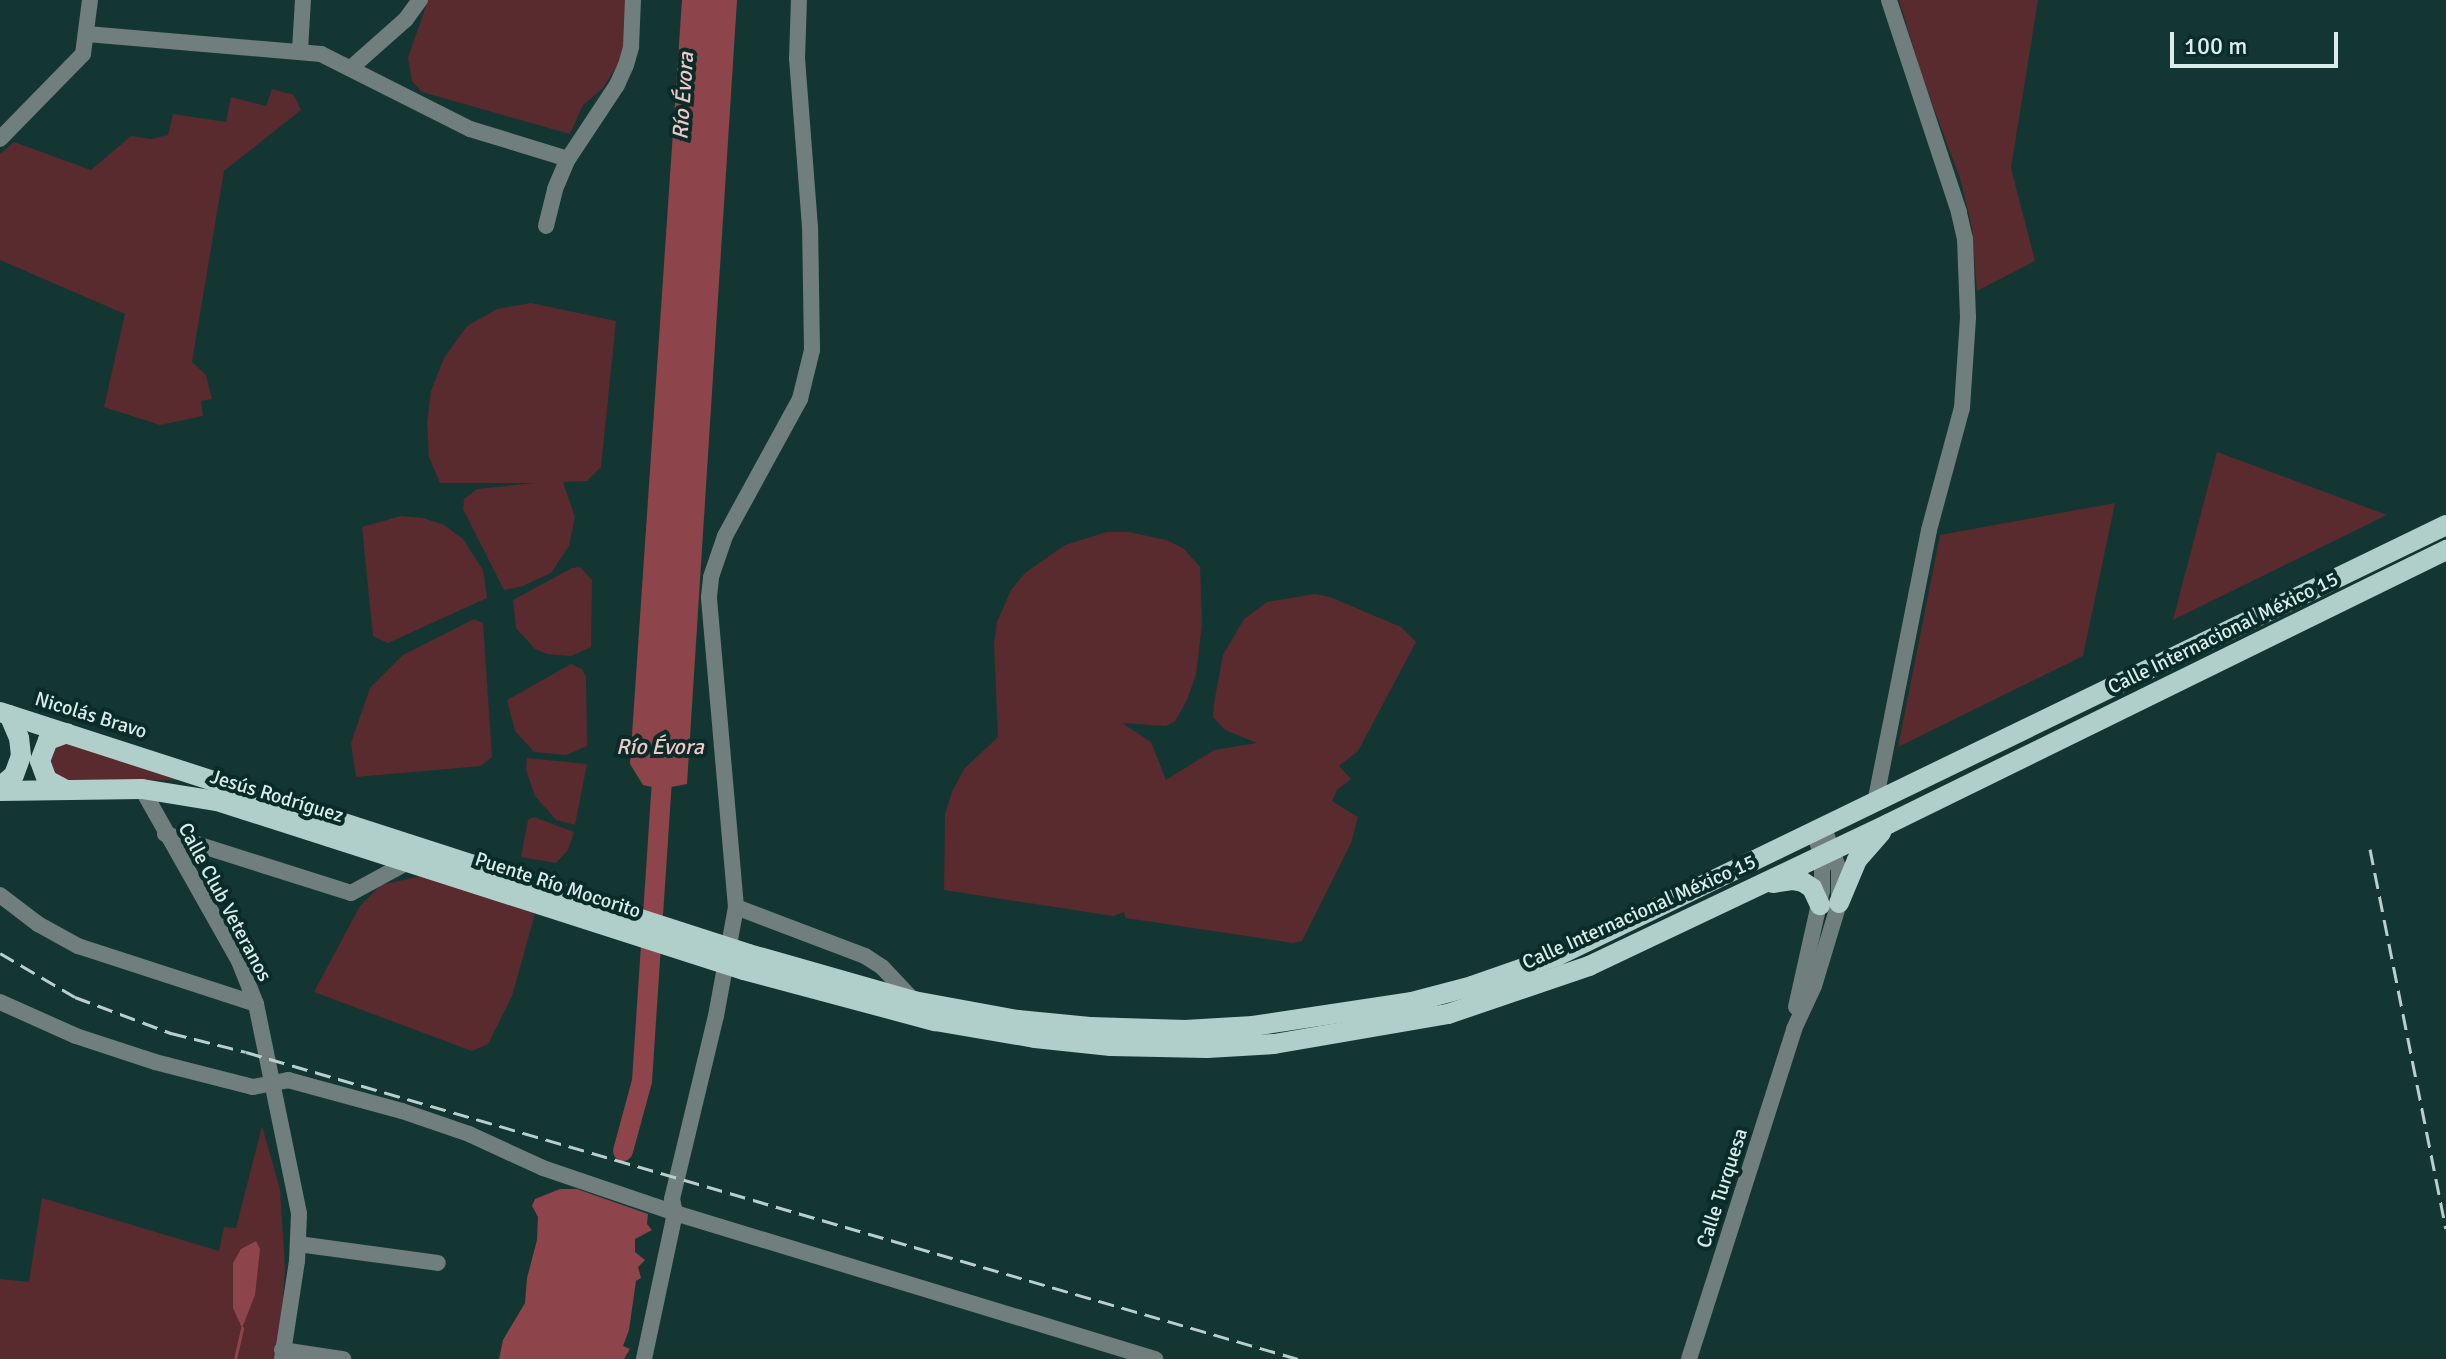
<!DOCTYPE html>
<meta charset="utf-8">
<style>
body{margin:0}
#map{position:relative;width:2446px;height:1359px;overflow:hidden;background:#143632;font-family:Signika,sans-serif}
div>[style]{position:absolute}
.green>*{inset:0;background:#592a2e}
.water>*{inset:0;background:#8d444b}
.stream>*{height:3px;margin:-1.5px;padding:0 1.5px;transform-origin:1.5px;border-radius:1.5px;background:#8d444b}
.river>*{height:20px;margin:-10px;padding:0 10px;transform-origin:10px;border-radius:10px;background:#8d444b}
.minor>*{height:16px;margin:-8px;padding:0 8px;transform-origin:8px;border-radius:8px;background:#707f7d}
.major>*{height:20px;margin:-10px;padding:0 10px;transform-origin:10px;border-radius:10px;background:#b0cfca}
.rail>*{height:3px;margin-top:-1.5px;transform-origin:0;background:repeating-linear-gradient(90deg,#b9cfcc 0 16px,transparent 0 24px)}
span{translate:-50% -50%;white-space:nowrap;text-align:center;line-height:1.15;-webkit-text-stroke:8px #092c28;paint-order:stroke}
.street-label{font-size:20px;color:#daedea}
.water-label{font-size:22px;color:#f4c6c8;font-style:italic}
.scale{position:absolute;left:2170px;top:32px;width:168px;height:36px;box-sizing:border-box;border:4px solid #daedea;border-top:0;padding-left:10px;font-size:24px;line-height:28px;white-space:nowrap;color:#daedea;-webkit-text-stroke:6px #092c28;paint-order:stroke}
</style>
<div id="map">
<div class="green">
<i style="clip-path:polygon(428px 0,626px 0,627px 38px,618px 64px,603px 88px,583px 105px,570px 134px,422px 92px,412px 81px,408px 58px)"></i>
<i style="clip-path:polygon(1899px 0,2038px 0,2011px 168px,2035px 261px,1977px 291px,1972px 228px,1961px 181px,1923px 79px)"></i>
<i style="clip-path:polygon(272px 89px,294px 95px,301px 110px,224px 171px,192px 362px,206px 375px,212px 399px,201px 401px,203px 416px,160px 425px,104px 407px,125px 314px,0 260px,0 154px,14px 142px,91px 170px,131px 136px,151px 139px,168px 135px,173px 114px,226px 122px,231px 97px,266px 106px)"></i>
<i style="clip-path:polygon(531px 303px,616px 321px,601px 467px,587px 481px,563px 482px,575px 517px,569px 546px,551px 573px,523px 586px,504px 590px,463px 509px,464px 499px,477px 489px,536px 483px,440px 483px,429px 457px,427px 424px,431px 391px,444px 358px,467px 326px,497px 309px)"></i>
<i style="clip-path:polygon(2217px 452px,2387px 515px,2173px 620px)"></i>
<i style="clip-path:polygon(2115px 503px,2083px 656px,1898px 747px,1940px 535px)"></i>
<i style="clip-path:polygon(401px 516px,423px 518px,444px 525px,463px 539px,483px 570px,487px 598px,388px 643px,373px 636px,362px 527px)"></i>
<i style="clip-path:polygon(1107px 532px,1129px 532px,1166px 540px,1183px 548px,1200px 567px,1202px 624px,1196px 675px,1186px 702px,1175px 721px,1166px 726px,1122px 723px,1151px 742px,1166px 780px,1214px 750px,1257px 743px,1225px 730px,1213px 717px,1214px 703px,1223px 655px,1244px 619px,1267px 602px,1315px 594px,1330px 597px,1401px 627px,1416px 642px,1358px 751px,1339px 766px,1351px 779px,1337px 790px,1332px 801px,1358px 817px,1351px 843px,1302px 941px,1293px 943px,1126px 918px,1124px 912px,1113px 916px,944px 890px,945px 814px,952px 792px,964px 769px,998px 737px,994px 643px,997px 622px,1011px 590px,1025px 573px,1065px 545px)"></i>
<i style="clip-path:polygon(580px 567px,592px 580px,591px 647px,571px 656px,547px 654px,535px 649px,516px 628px,513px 600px,572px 568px)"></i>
<i style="clip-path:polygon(474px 619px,483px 623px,492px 757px,481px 766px,356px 777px,351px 743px,370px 688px,403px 655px)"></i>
<i style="clip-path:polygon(571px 664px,582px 669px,586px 677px,587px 746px,566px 755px,534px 752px,515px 731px,507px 700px)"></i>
<i style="clip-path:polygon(63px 741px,193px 780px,58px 781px,47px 758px)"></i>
<i style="clip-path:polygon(527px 758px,587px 764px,575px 825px,556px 820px,535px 796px,526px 770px)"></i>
<i style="clip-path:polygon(534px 817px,574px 832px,568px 850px,556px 863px,521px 857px,528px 820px)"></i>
<i style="clip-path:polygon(425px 875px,447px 879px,535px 914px,512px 996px,488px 1044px,472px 1051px,314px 992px,360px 906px,381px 885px)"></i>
<i style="clip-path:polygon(262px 1126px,280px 1189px,285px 1268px,279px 1359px,0 1359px,0 1279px,29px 1282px,42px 1198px,219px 1251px,224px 1227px,236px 1228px)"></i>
</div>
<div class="water">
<i style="clip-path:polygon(682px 0,737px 0,687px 784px,661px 789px,643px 785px,630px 764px)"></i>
<i style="clip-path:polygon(560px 1189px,577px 1189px,648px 1214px,647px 1224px,652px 1230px,635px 1239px,635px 1252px,645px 1260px,638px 1267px,641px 1278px,636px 1281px,629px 1330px,623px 1346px,630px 1349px,624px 1359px,499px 1359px,503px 1340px,525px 1303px,527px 1278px,537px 1240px,538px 1217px,532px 1206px,535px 1199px)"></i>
<i style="clip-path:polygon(256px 1241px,260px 1249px,255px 1295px,242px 1328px,233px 1308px,233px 1263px,241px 1249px)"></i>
</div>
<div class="stream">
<i style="left:235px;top:1359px;width:32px;rotate:-77deg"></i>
</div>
<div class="river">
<i style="left:623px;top:1151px;width:73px;rotate:-74.8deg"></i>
<i style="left:642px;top:1081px;width:320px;rotate:-86.2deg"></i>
</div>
<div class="minor">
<i style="left:87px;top:34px;width:235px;rotate:4.9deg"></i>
<i style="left:321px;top:54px;width:167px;rotate:26.7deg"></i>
<i style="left:470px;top:129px;width:102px;rotate:17deg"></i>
<i style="left:300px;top:50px;width:50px;rotate:-86.6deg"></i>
<i style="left:352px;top:67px;width:72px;rotate:-41.6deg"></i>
<i style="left:406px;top:19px;width:24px;rotate:-54deg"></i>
<i style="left:0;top:139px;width:119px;rotate:-45.7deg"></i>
<i style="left:83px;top:54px;width:54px;rotate:-82.6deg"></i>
<i style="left:546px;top:226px;width:38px;rotate:-76deg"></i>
<i style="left:555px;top:189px;width:33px;rotate:-67deg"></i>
<i style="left:568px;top:159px;width:89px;rotate:-56.5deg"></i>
<i style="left:617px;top:85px;width:22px;rotate:-66deg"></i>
<i style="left:626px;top:65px;width:19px;rotate:-74deg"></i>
<i style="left:631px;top:47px;width:47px;rotate:-87.6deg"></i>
<i style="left:142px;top:789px;width:197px;rotate:60.6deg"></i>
<i style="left:239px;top:961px;width:46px;rotate:68.4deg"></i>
<i style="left:256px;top:1004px;width:214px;rotate:78.4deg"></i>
<i style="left:299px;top:1214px;width:47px;rotate:92.4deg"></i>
<i style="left:297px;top:1261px;width:99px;rotate:98.7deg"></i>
<i style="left:1875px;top:803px;width:278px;rotate:-78.8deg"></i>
<i style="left:1929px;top:530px;width:126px;rotate:-74.9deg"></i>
<i style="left:1962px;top:408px;width:91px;rotate:-86.2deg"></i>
<i style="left:1968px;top:317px;width:78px;rotate:-92.2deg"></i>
<i style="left:1965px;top:239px;width:28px;rotate:-103deg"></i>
<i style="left:1959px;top:212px;width:223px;rotate:-108.3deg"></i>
<i style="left:165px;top:834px;width:195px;rotate:17.6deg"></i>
<i style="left:351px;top:893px;width:65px;rotate:-28.5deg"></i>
<i style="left:0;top:895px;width:48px;rotate:37.3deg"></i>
<i style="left:38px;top:924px;width:46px;rotate:28.8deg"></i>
<i style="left:78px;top:946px;width:187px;rotate:18deg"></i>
<i style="left:736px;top:907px;width:138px;rotate:20.8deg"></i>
<i style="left:865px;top:956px;width:20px;rotate:33deg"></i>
<i style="left:882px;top:967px;width:47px;rotate:46.7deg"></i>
<i style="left:0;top:1002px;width:83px;rotate:24.1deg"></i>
<i style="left:76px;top:1036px;width:83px;rotate:18.2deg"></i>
<i style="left:155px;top:1062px;width:101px;rotate:14.3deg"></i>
<i style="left:253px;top:1087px;width:36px;rotate:-11deg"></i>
<i style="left:288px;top:1080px;width:118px;rotate:15.2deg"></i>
<i style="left:402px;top:1111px;width:71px;rotate:18.9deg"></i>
<i style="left:469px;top:1134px;width:81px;rotate:24.7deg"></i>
<i style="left:543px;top:1168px;width:139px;rotate:18.8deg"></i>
<i style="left:675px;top:1213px;width:502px;rotate:16.92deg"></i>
<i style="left:1796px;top:1007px;width:119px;rotate:-77.4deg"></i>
<i style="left:1822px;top:891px;width:35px;rotate:-90deg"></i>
<i style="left:1822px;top:856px;width:24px;rotate:-109deg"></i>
<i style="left:298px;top:1244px;width:141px;rotate:7.7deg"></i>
<i style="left:282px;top:1350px;width:62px;rotate:8.4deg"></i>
<i style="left:644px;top:1359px;width:149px;rotate:-78deg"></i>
<i style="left:675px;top:1213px;width:14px;rotate:-102deg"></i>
<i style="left:672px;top:1199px;width:188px;rotate:-76.5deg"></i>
<i style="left:716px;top:1016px;width:111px;rotate:-79.6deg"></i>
<i style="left:736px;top:907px;width:311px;rotate:-95deg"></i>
<i style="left:709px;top:597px;width:20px;rotate:-84deg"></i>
<i style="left:711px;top:577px;width:43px;rotate:-71.1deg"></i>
<i style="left:725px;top:536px;width:156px;rotate:-61.3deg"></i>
<i style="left:800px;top:399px;width:50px;rotate:-76.2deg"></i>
<i style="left:812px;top:350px;width:123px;rotate:-90.9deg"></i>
<i style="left:810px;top:227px;width:169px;rotate:-94.4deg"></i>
<i style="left:797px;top:59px;width:59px;rotate:-88.1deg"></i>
<i style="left:1689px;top:1359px;width:346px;rotate:-72.3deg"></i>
<i style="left:1794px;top:1029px;width:47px;rotate:-65.1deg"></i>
<i style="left:1814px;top:986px;width:87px;rotate:-73.2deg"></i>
<i style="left:1839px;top:903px;width:33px;rotate:-90deg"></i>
<i style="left:1839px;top:870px;width:45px;rotate:-109.7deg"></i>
</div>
<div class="major">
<i style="left:0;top:712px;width:787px;rotate:17.91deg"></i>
<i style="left:749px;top:954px;width:172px;rotate:15.9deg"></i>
<i style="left:914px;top:1001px;width:106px;rotate:10.4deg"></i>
<i style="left:1018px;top:1020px;width:72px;rotate:5.6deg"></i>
<i style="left:1090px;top:1027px;width:95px;rotate:1.8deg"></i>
<i style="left:1185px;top:1030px;width:68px;rotate:-3.4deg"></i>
<i style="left:1253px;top:1026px;width:161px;rotate:-8.6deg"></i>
<i style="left:1412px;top:1002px;width:62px;rotate:-14.9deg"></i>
<i style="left:1472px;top:986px;width:90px;rotate:-19.4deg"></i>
<i style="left:1557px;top:956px;width:988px;rotate:-25.86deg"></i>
<i style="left:0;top:787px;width:18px;rotate:-41deg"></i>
<i style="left:14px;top:775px;width:20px;rotate:-70deg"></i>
<i style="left:21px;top:756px;width:18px;rotate:-96deg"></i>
<i style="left:19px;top:738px;width:25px;rotate:-113deg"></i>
<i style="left:66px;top:790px;width:21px;rotate:-152deg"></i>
<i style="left:47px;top:780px;width:20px;rotate:-110deg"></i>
<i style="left:40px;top:761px;width:22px;rotate:-69deg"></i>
<i style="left:48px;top:740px;width:20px;rotate:-20deg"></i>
<i style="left:0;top:791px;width:142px;rotate:-0.8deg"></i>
<i style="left:142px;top:789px;width:76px;rotate:9.1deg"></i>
<i style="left:217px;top:801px;width:553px;rotate:17.78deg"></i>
<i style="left:744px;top:970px;width:198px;rotate:15deg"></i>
<i style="left:935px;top:1021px;width:101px;rotate:9.6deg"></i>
<i style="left:1035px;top:1038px;width:76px;rotate:6deg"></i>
<i style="left:1111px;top:1046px;width:96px;rotate:1.2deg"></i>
<i style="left:1207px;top:1048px;width:67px;rotate:-3.4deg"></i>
<i style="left:1274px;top:1044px;width:177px;rotate:-9.8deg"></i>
<i style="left:1448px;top:1014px;width:149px;rotate:-18.8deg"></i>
<i style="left:1589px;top:966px;width:331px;rotate:-25.4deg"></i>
<i style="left:1888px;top:824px;width:622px;rotate:-26.15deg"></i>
<i style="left:1773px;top:883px;width:19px;rotate:-9deg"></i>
<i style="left:1792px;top:880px;width:11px;rotate:10deg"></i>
<i style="left:1803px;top:882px;width:11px;rotate:34deg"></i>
<i style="left:1812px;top:888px;width:19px;rotate:65deg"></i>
<i style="left:1839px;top:903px;width:47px;rotate:-67.3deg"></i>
<i style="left:1857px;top:860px;width:37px;rotate:-49deg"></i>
</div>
<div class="rail">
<i style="left:2370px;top:849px;width:387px;rotate:78.7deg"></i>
<i style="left:0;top:953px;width:87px;rotate:30.4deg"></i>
<i style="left:75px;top:997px;width:103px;rotate:20.6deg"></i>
<i style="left:171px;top:1033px;width:77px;rotate:14.2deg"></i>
<i style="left:246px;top:1052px;width:1096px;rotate:16.27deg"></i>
</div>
<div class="street-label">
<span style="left:2223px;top:633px;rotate:-26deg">Calle Internacional México 15</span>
<span style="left:91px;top:715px;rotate:17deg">Nicolás Bravo</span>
<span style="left:277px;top:796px;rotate:17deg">Jesús Rodríguez</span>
<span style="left:558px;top:885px;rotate:18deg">Puente Río Mocorito</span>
<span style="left:225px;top:902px;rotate:62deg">Calle Club Veteranos</span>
<span style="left:1639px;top:912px;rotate:-24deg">Calle Internacional México 15</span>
<span style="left:1722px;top:1188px;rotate:-72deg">Calle Turquesa</span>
</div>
<div class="water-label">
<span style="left:683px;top:96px;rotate:-86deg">Río Évora</span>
<span style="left:660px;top:747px">Río Évora</span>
</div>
<div class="scale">100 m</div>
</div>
